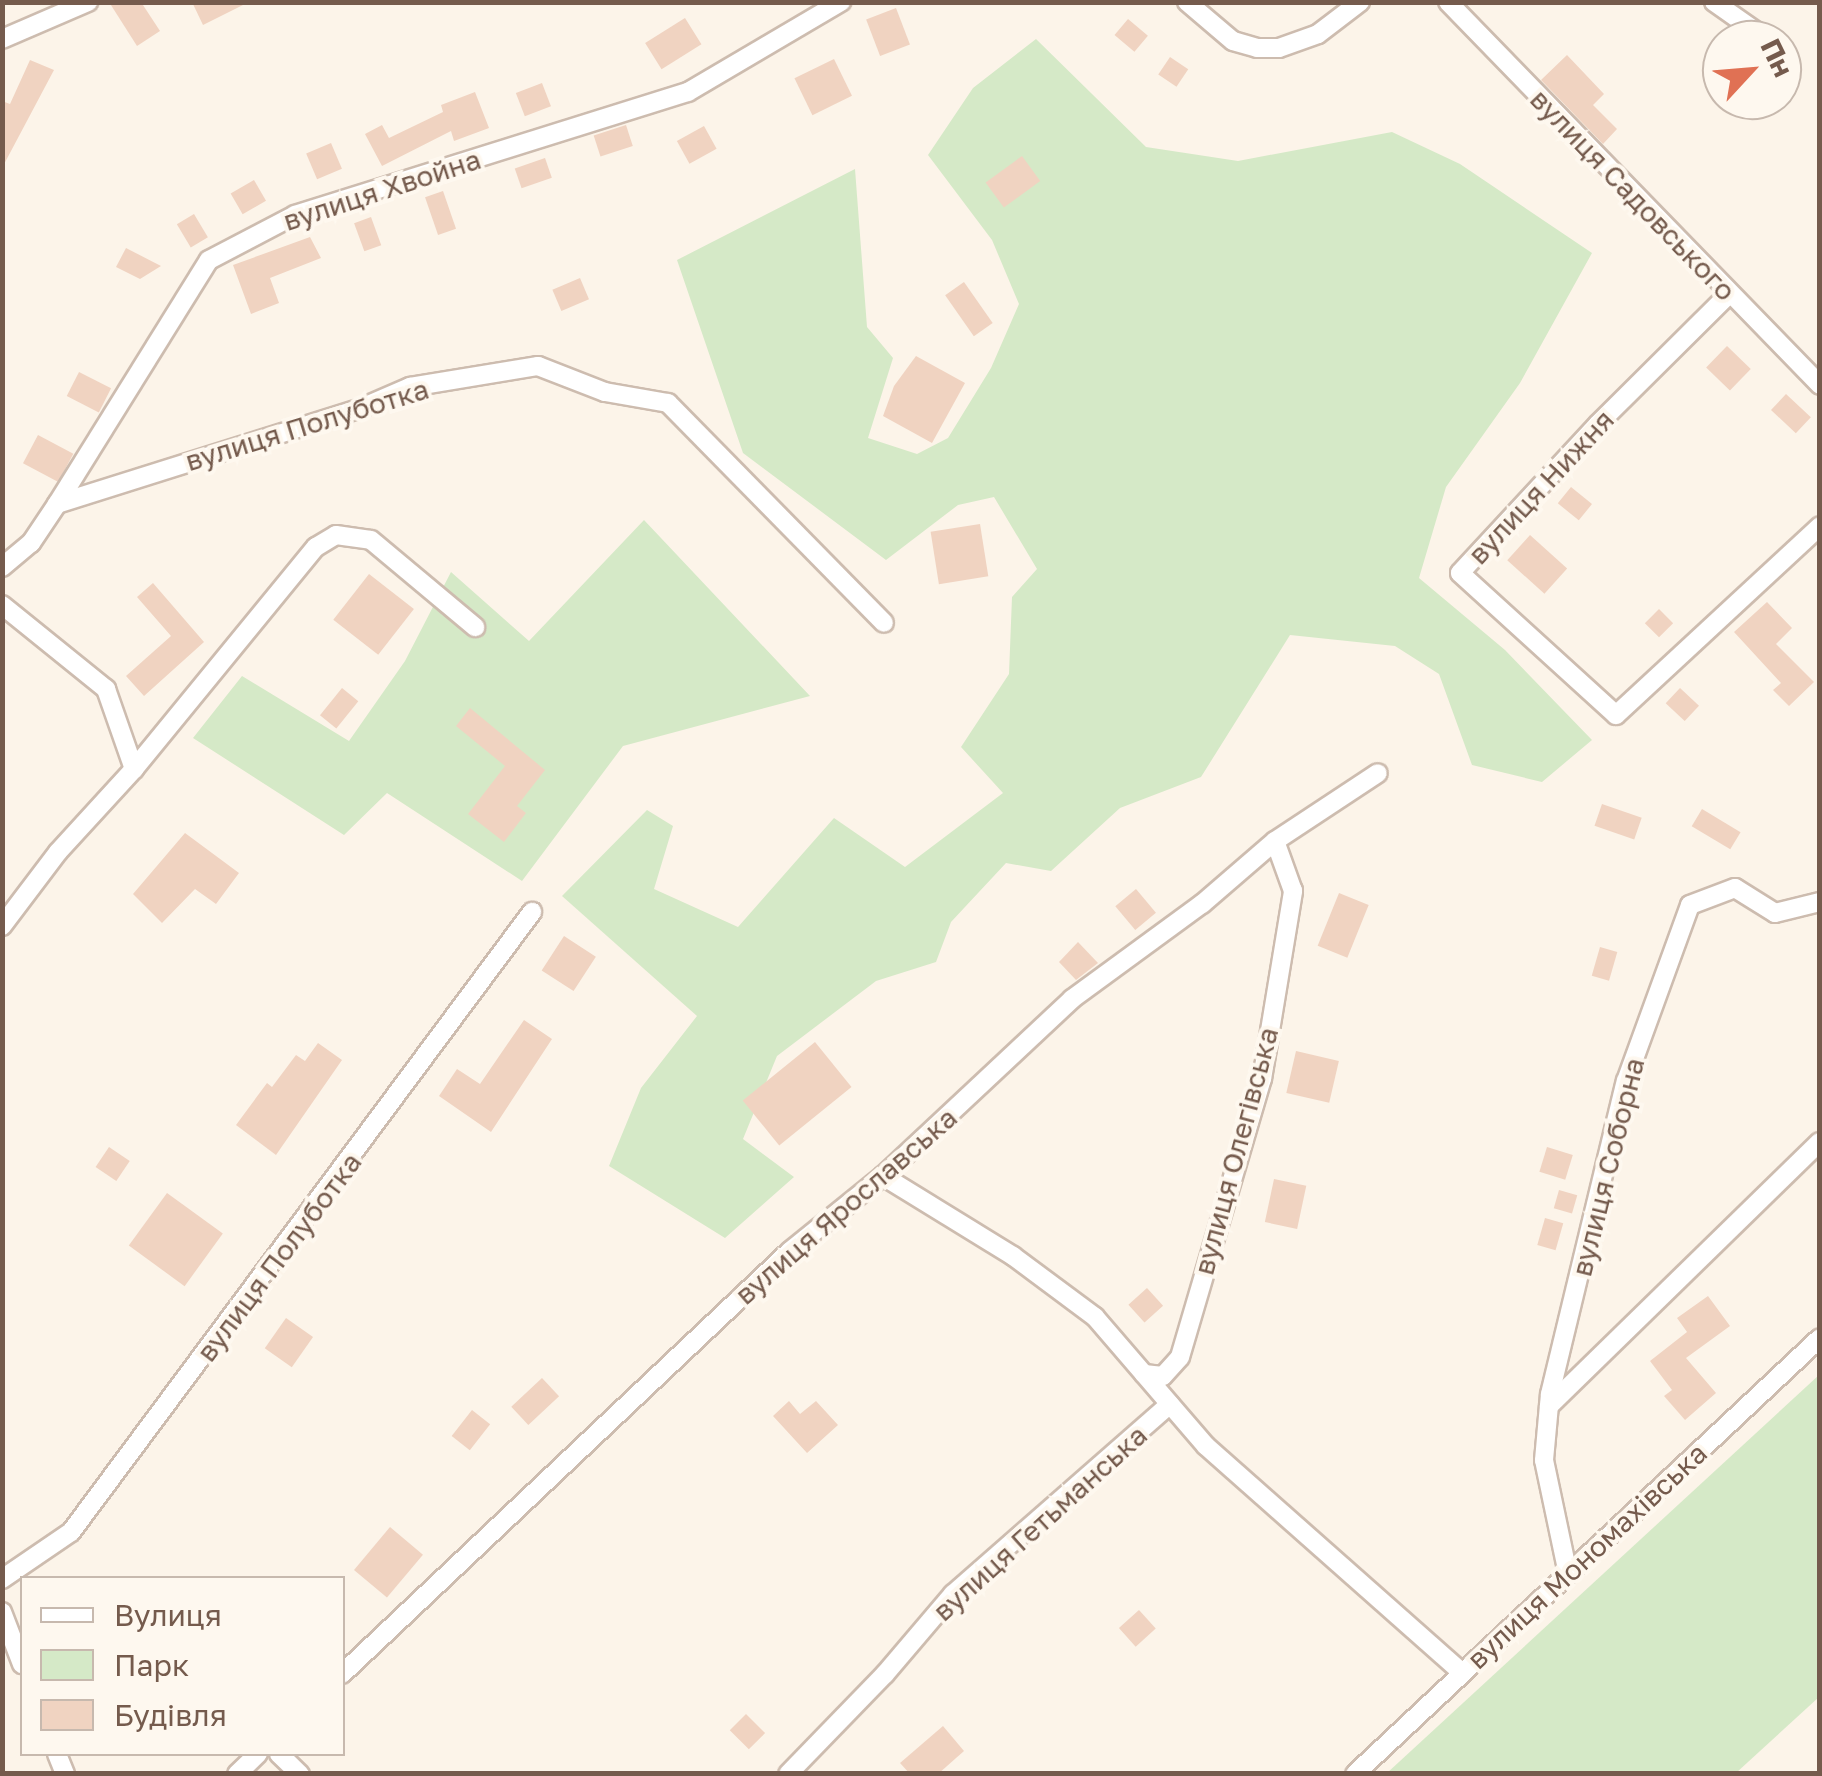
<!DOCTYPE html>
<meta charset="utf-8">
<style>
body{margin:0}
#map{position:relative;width:1822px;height:1776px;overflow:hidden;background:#fcf4e9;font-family:"Golos Text",sans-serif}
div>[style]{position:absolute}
.green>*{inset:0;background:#d5e9c7}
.building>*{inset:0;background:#f0d3c1;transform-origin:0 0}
.roads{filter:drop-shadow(2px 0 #cdbcaf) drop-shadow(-2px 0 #cdbcaf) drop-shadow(0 2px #cdbcaf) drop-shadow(0 -2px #cdbcaf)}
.minor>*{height:18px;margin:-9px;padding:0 9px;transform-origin:9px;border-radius:9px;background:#fff}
span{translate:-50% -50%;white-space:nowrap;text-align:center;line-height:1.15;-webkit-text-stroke:8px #fef8ef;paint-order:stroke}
.street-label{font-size:28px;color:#755b4d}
.frame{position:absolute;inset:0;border:5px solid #755b4d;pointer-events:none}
.legend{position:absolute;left:20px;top:1576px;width:325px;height:180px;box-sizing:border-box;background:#fef8ef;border:2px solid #c7b9ae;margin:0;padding:12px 18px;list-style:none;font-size:30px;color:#755b4d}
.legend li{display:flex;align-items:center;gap:20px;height:50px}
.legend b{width:50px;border:2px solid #c7b9ae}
.north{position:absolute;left:1702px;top:20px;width:100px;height:100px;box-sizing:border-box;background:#fef8ef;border:2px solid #c7b9ae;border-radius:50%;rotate:64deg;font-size:28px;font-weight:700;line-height:40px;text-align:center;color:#755b4d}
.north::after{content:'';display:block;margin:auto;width:35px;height:45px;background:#e07154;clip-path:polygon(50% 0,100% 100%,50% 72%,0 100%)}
</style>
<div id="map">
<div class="green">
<i style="clip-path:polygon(1036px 39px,1146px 147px,1238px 161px,1392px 132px,1460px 164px,1592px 253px,1520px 383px,1446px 487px,1419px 578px,1505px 650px,1592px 740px,1542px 782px,1472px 765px,1439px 674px,1395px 646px,1290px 635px,1201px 777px,1120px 808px,1051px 871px,1006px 863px,951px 922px,936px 962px,876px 981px,777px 1056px,743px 1139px,794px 1177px,725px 1238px,609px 1166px,641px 1088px,697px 1016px,562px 896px,647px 810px,673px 826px,654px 889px,738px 927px,834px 818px,905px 867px,1003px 793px,961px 747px,1009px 674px,1012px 597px,1037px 569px,994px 497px,958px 505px,886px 560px,743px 453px,677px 260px,855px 169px,867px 327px,893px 358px,868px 438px,917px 454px,948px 438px,991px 368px,1019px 304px,992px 240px,928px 155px,973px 88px)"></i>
<i style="clip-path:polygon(644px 520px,810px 696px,623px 746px,522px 881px,387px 793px,344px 835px,193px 738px,242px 676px,349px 741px,405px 661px,451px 572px,529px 641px)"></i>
<i style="clip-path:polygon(1819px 1375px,1819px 1697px,1736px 1773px,1387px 1773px)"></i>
</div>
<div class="building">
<i style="clip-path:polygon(109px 2px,141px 2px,160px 31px,137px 46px)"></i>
<i style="clip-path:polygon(192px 2px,249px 2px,203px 25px)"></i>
<i style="left:896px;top:8px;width:39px;height:32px;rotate:69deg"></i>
<i style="left:685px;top:18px;width:31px;height:47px;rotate:58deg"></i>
<i style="left:1128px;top:19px;width:26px;height:21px;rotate:40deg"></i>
<i style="clip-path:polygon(1567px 55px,1604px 94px,1593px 105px,1617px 129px,1603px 144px,1541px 80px)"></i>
<i style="left:1170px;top:57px;width:22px;height:21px;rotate:34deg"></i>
<i style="left:834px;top:59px;width:41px;height:44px;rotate:64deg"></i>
<i style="clip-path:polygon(30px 60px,54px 70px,2px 168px,2px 101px,10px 104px)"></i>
<i style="left:542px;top:83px;width:25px;height:28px;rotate:69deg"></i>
<i style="clip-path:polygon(475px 92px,489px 128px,454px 141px,451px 131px,382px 166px,365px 134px,382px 125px,389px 138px,443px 112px,441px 105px)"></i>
<i style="left:626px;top:125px;width:22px;height:34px;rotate:72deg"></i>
<i style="left:704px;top:126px;width:26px;height:31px;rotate:61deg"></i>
<i style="left:331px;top:143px;width:28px;height:27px;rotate:67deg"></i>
<i style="left:1022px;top:156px;width:31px;height:45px;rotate:54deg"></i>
<i style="left:545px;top:158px;width:21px;height:32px;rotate:71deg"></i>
<i style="left:254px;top:180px;width:24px;height:27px;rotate:60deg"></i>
<i style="left:443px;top:191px;width:40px;height:19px;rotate:71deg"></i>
<i style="left:194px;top:214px;width:27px;height:20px;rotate:59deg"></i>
<i style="left:371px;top:217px;width:30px;height:18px;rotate:70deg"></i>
<i style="clip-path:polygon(310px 237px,321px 258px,270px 278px,279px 303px,251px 314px,233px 265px)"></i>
<i style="clip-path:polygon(126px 248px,161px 266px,140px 279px,116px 267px)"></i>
<i style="left:580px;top:278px;width:23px;height:30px;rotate:67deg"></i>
<i style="left:964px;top:282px;width:50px;height:23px;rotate:55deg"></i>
<i style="left:1727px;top:346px;width:33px;height:30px;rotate:44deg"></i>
<i style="clip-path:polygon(916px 356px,965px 383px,932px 443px,883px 416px,894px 386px)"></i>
<i style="left:79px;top:372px;width:36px;height:27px;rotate:27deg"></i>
<i style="left:1786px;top:394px;width:34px;height:22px;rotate:43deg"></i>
<i style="left:38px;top:435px;width:40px;height:32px;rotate:28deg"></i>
<i style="left:1571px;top:487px;width:27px;height:21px;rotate:39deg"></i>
<i style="left:980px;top:524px;width:53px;height:50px;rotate:81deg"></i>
<i style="left:1530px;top:535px;width:50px;height:34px;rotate:42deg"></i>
<i style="left:369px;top:574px;width:57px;height:58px;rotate:38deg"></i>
<i style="clip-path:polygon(153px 583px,204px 642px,144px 696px,126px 676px,171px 636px,137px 597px)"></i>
<i style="clip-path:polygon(1767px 602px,1792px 628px,1776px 644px,1814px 682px,1789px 706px,1773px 690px,1781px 683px,1734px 632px)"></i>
<i style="left:1659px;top:609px;width:20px;height:20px;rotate:45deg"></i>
<i style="left:342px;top:688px;width:21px;height:35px;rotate:39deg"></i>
<i style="left:1680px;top:688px;width:26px;height:21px;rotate:43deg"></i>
<i style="clip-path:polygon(470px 708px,545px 770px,517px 806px,526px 813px,504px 842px,468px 814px,505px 766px,456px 726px)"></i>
<i style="left:1602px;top:804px;width:42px;height:23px;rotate:19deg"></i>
<i style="left:1702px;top:809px;width:45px;height:20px;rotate:31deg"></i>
<i style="clip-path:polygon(185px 833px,239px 873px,216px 904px,195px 889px,162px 923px,133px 894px)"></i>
<i style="left:1136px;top:889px;width:31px;height:27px;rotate:50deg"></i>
<i style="left:1339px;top:893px;width:32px;height:57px;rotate:22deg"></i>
<i style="left:564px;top:936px;width:38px;height:41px;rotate:33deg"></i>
<i style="clip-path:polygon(1078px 942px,1098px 963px,1076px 980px,1059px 962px)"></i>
<i style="left:1600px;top:947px;width:18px;height:30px;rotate:16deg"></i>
<i style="clip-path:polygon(524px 1020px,552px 1039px,491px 1132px,439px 1096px,457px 1069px,480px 1084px)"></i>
<i style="left:815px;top:1042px;width:58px;height:93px;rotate:51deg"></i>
<i style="clip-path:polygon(318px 1043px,342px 1060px,276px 1155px,236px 1125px,267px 1083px,272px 1087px,296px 1055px,305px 1061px)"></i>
<i style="left:1296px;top:1051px;width:44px;height:43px;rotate:13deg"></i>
<i style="left:109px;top:1147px;width:25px;height:24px;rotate:34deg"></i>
<i style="left:1547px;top:1147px;width:27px;height:26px;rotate:17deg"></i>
<i style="left:1274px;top:1179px;width:33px;height:44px;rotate:12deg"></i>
<i style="left:1559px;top:1190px;width:19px;height:19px;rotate:16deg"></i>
<i style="left:167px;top:1193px;width:69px;height:65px;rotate:36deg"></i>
<i style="left:1545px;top:1218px;width:19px;height:28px;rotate:16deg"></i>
<i style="left:1147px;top:1288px;width:24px;height:25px;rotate:48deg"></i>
<i style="clip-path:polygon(1708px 1296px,1730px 1326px,1686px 1358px,1716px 1393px,1685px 1420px,1664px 1396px,1672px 1390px,1650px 1361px,1687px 1332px,1677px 1318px)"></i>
<i style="left:286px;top:1318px;width:33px;height:37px;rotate:35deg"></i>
<i style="left:542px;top:1378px;width:25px;height:42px;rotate:47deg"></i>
<i style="clip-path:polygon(789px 1401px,800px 1414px,816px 1401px,838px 1425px,807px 1453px,773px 1416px)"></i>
<i style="left:472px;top:1410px;width:23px;height:33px;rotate:38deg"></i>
<i style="left:390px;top:1527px;width:43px;height:56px;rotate:40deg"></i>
<i style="left:1139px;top:1610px;width:25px;height:27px;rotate:48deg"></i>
<i style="left:746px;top:1714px;width:27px;height:23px;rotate:45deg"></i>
<i style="clip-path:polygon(943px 1726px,964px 1751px,938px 1774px,910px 1774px,900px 1763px)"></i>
</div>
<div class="roads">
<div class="minor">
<i style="left:1187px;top:2px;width:60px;rotate:40.3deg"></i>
<i style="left:1233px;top:41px;width:25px;rotate:16deg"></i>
<i style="left:1257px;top:48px;width:22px"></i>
<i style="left:1279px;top:48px;width:41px;rotate:-19.7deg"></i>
<i style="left:1318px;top:34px;width:53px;rotate:-37.3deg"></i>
<i style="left:1448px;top:2px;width:534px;rotate:45.83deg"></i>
<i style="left:1714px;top:2px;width:66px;rotate:35.1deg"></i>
<i style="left:2px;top:39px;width:94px;rotate:-23.3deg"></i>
<i style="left:1729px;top:294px;width:185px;rotate:135.2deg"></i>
<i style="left:1598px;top:424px;width:203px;rotate:132.8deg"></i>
<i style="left:1460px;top:573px;width:211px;rotate:42.3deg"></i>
<i style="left:1616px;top:715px;width:278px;rotate:-42.8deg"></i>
<i style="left:57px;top:504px;width:317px;rotate:-17.5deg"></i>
<i style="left:359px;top:409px;width:56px;rotate:-23.3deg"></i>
<i style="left:410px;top:387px;width:130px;rotate:-9.3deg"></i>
<i style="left:538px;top:366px;width:72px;rotate:21.2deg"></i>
<i style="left:605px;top:392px;width:64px;rotate:9.9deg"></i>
<i style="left:668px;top:403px;width:308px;rotate:45.5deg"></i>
<i style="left:2px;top:567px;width:38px;rotate:-40deg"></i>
<i style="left:31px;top:543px;width:47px;rotate:-56.3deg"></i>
<i style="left:57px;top:504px;width:287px;rotate:-58.1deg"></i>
<i style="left:209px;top:260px;width:97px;rotate:-27.6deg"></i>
<i style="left:295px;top:215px;width:412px;rotate:-17.4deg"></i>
<i style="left:688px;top:92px;width:178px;rotate:-30.5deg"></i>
<i style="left:2px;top:605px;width:134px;rotate:38.9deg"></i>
<i style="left:106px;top:689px;width:85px;rotate:70.7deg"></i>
<i style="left:2px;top:926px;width:93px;rotate:-52.9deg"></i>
<i style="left:58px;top:852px;width:113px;rotate:-47.5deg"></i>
<i style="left:134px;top:769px;width:287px;rotate:-50.7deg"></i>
<i style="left:316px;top:547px;width:23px;rotate:-31deg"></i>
<i style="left:336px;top:535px;width:35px;rotate:8deg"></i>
<i style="left:371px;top:540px;width:136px;rotate:39.9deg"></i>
<i style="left:883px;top:1176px;width:153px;rotate:31.6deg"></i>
<i style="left:1013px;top:1256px;width:102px;rotate:36.6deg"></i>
<i style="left:1095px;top:1317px;width:170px;rotate:49.3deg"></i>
<i style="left:1206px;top:1446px;width:341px;rotate:41.5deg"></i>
<i style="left:1144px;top:1374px;width:19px;rotate:6deg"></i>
<i style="left:1163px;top:1376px;width:25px;rotate:-48deg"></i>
<i style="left:1180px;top:1357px;width:290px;rotate:-73.6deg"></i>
<i style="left:1262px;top:1079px;width:191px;rotate:-80.6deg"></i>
<i style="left:1293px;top:891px;width:53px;rotate:-109.8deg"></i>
<i style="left:1549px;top:1406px;width:378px;rotate:-44.3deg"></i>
<i style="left:1568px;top:1574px;width:116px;rotate:-101.9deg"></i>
<i style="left:1544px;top:1460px;width:66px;rotate:-84.8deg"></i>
<i style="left:1550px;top:1394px;width:322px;rotate:-76.4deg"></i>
<i style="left:1626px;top:1081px;width:187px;rotate:-70deg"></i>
<i style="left:1690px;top:905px;width:48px;rotate:-20.7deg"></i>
<i style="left:1735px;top:888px;width:47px;rotate:32deg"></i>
<i style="left:1775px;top:913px;width:46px;rotate:-13.7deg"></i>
<i style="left:2px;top:1579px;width:83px;rotate:-34.3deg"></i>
<i style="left:71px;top:1532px;width:773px;rotate:-53.37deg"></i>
<i style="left:2px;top:1612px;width:56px;rotate:69deg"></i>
<i style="left:342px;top:1674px;width:616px;rotate:-43.36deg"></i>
<i style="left:790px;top:1251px;width:119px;rotate:-38.9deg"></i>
<i style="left:883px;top:1176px;width:259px;rotate:-43.1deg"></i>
<i style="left:1072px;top:999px;width:161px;rotate:-36.2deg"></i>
<i style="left:1202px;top:904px;width:96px;rotate:-40.8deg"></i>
<i style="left:1275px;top:841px;width:123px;rotate:-33.4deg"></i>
<i style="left:57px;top:1754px;width:22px;rotate:68deg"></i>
<i style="left:279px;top:1754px;width:29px;rotate:44deg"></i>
<i style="left:237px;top:1774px;width:29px;rotate:-44deg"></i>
<i style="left:788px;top:1774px;width:139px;rotate:-45.9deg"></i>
<i style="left:885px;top:1674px;width:105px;rotate:-49.6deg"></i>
<i style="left:953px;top:1594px;width:288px;rotate:-41.2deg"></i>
<i style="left:1355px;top:1774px;width:637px;rotate:-43.16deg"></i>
</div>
</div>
<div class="street-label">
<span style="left:382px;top:190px;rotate:-18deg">вулиця Хвойна</span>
<span style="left:1633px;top:195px;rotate:46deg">вулиця Садовського</span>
<span style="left:307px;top:425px;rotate:-17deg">вулиця Полуботка</span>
<span style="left:1541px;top:487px;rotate:-47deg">вулиця Нижня</span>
<span style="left:1236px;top:1151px;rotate:-75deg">вулиця Олегівська</span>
<span style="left:1608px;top:1167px;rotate:-76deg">вулиця Соборна</span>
<span style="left:846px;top:1206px;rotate:-41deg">вулиця Ярославська</span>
<span style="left:279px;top:1257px;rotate:-53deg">вулиця Полуботка</span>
<span style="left:1040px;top:1523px;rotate:-42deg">вулиця Гетьманська</span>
<span style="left:1587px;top:1556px;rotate:-43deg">вулиця Мономахівська</span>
</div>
<div class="frame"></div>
<ul class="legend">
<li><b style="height:12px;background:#fff"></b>Вулиця</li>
<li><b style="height:28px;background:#d5e9c7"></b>Парк</li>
<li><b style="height:28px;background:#f0d3c1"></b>Будівля</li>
</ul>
<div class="north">Пн</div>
</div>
